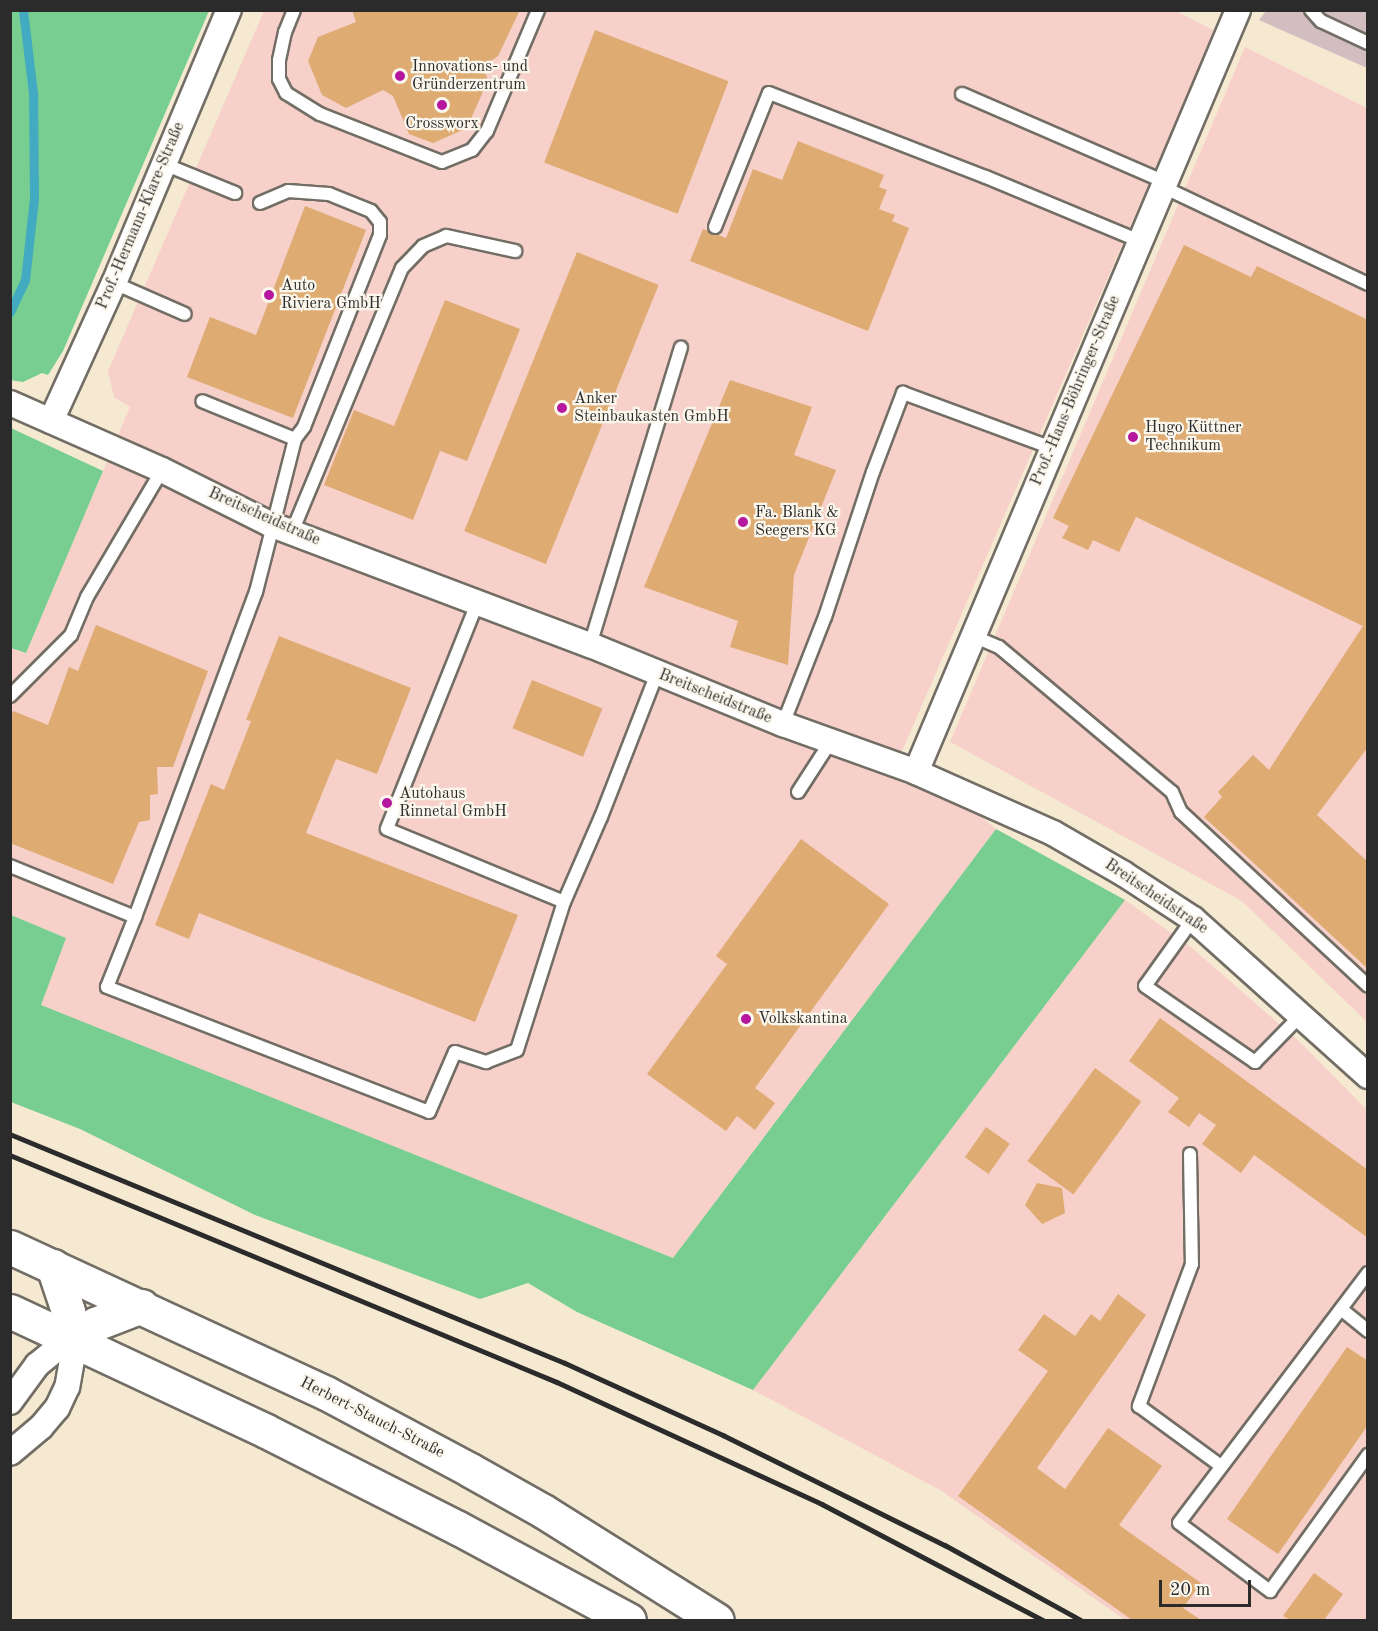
<!DOCTYPE html>
<meta charset="utf-8">
<style>
body{margin:0}
#map{position:relative;width:1378px;height:1631px;overflow:hidden;background:#f5e9d2;font-family:"Old Standard TT",serif}
div>[style]{position:absolute}
.built>*{inset:0;background:#f7d0c9}
.industrial>*{inset:0;background:#d2bec1}
.green>*{inset:0;background:#78cd90}
.stream>*{height:9px;margin:-4.5px;padding:0 4.5px;transform-origin:4.5px;border-radius:4.5px;background:#42aac1}
.building>*{inset:0;background:#deab73;transform-origin:0 0}
.roads{filter:drop-shadow(2px 0 #726e65) drop-shadow(-2px 0 #726e65) drop-shadow(0 2px #726e65) drop-shadow(0 -2px #726e65)}
.lane>*{height:12px;margin:-6px;padding:0 6px;transform-origin:6px;border-radius:6px;background:#fff}
.street>*{height:24px;margin:-12px;padding:0 12px;transform-origin:12px;border-radius:12px;background:#fff}
.primary>*{height:33px;margin:-16.5px;padding:0 16.5px;transform-origin:16.5px;border-radius:16.5px;background:#fff}
.rail>*{height:4.5px;margin:-2.25px;padding:0 2.25px;transform-origin:2.25px;border-radius:2.25px;background:#2b2b2b}
.dots>*{width:16px;height:16px;translate:-50% -50%;box-sizing:border-box;border:3px solid #fbf7ec;border-radius:50%}
span{translate:-50% -50%;white-space:nowrap;text-align:center;line-height:1.15;-webkit-text-stroke:4.5px #fbf7ec;paint-order:stroke}
.poi-label{font-size:16px;color:#2b2b2b}
.left{translate:0 -50%;text-align:left}
.street-label{font-size:16px;color:#2b2b2b}
.frame{position:absolute;inset:0;border:12px solid #2b2b2b;pointer-events:none}
.scale{position:absolute;left:1159px;top:1580px;width:92px;height:27px;box-sizing:border-box;border:3px solid #2b2b2b;border-top:0;padding-left:8px;font-size:18px;line-height:21px;white-space:nowrap;color:#2b2b2b;-webkit-text-stroke:4px #fbf7ec;paint-order:stroke}
</style>
<div id="map">
<div class="built">
<i style="clip-path:polygon(1174px 10px,1215px 31px,902px 751px,996px 829px,673px 1258px,40px 1005px,66px 938px,11px 915px,10px 648px,26px 653px,130px 407px,114px 397px,108px 371px,264px 11px)"></i>
<i style="clip-path:polygon(1245px 47px,1367px 108px,1367px 1022px,1242px 901px,950px 742px)"></i>
<i style="clip-path:polygon(1125px 900px,1192px 948px,1301px 1043px,1367px 1110px,1367px 1620px,1125px 1620px,940px 1490px,753px 1390px)"></i>
</div>
<div class="industrial">
<i style="clip-path:polygon(1266px 11px,1367px 11px,1367px 68px,1259px 20px)"></i>
</div>
<div class="green">
<i style="clip-path:polygon(11px 10px,209px 11px,63px 351px,48px 375px,42px 373px,23px 382px,10px 380px)"></i>
<i style="clip-path:polygon(11px 428px,103px 471px,26px 653px,11px 648px)"></i>
<i style="clip-path:polygon(996px 829px,1125px 900px,753px 1390px,577px 1312px,528px 1283px,480px 1299px,255px 1215px,80px 1129px,11px 1102px,11px 915px,66px 938px,41px 1005px,673px 1258px)"></i>
</div>
<div class="stream">
<i style="left:10px;top:312px;width:35px;rotate:-65deg"></i>
<i style="left:25px;top:280px;width:81px;rotate:-83.7deg"></i>
<i style="left:34px;top:199px;width:106px;rotate:-90.5deg"></i>
<i style="left:33px;top:93px;width:84px;rotate:-96.9deg"></i>
</div>
<div class="building">
<i style="clip-path:polygon(352px 10px,520px 10px,498px 56px,491px 61px,485px 72px,488px 80px,467px 128px,433px 143px,409px 134px,393px 96px,383px 90px,346px 108px,322px 95px,308px 61px,318px 37px,356px 22px)"></i>
<i style="left:595px;top:30px;width:143px;height:142px;rotate:21deg"></i>
<i style="clip-path:polygon(798px 141px,884px 175px,879px 187px,887px 190px,879px 209px,895px 215px,892px 221px,909px 228px,868px 331px,690px 261px,703px 229px,726px 238px,753px 169px,782px 180px)"></i>
<i style="clip-path:polygon(305px 206px,366px 230px,293px 418px,187px 377px,210px 317px,256px 335px)"></i>
<i style="clip-path:polygon(1184px 245px,1251px 277px,1257px 266px,1368px 320px,1368px 747px,1317px 815px,1368px 862px,1368px 969px,1204px 817px,1222px 797px,1218px 792px,1253px 755px,1269px 770px,1363px 626px,1136px 517px,1119px 552px,1093px 540px,1088px 550px,1062px 538px,1069px 526px,1053px 518px)"></i>
<i style="left:577px;top:252px;width:88px;height:301px;rotate:22deg"></i>
<i style="clip-path:polygon(445px 300px,520px 329px,467px 461px,440px 451px,413px 520px,324px 485px,354px 410px,394px 426px)"></i>
<i style="clip-path:polygon(730px 380px,812px 407px,794px 455px,836px 470px,794px 575px,788px 665px,730px 647px,738px 621px,644px 587px)"></i>
<i style="clip-path:polygon(96px 625px,208px 671px,173px 767px,157px 767px,158px 794px,150px 795px,150px 820px,139px 822px,113px 884px,10px 843px,10px 719px,13px 711px,48px 725px,69px 667px,78px 671px)"></i>
<i style="clip-path:polygon(279px 636px,411px 688px,377px 774px,336px 759px,306px 833px,518px 915px,475px 1022px,199px 913px,189px 939px,155px 925px,211px 784px,224px 790px,251px 721px,246px 720px)"></i>
<i style="left:532px;top:680px;width:76px;height:52px;rotate:22deg"></i>
<i style="clip-path:polygon(801px 839px,889px 904px,755px 1088px,775px 1103px,755px 1130px,737px 1116px,726px 1131px,647px 1074px,727px 964px,716px 956px)"></i>
<i style="clip-path:polygon(1160px 1018px,1368px 1170px,1368px 1238px,1254px 1155px,1241px 1173px,1202px 1144px,1216px 1125px,1199px 1113px,1189px 1127px,1168px 1112px,1179px 1098px,1129px 1061px)"></i>
<i style="left:1095px;top:1068px;width:57px;height:115px;rotate:36deg"></i>
<i style="left:986px;top:1127px;width:29px;height:37px;rotate:35deg"></i>
<i style="clip-path:polygon(1037px 1183px,1062px 1188px,1065px 1213px,1042px 1224px,1025px 1205px)"></i>
<i style="clip-path:polygon(1118px 1294px,1146px 1315px,1037px 1468px,1065px 1489px,1108px 1428px,1162px 1466px,1119px 1525px,1201px 1583px,1183px 1608px,1201px 1620px,1132px 1620px,958px 1496px,1048px 1371px,1018px 1350px,1044px 1314px,1075px 1336px,1091px 1314px,1100px 1321px)"></i>
<i style="clip-path:polygon(1347px 1347px,1368px 1361px,1368px 1425px,1278px 1554px,1227px 1519px)"></i>
<i style="clip-path:polygon(1314px 1573px,1343px 1594px,1324px 1620px,1290px 1620px,1283px 1616px)"></i>
</div>
<div class="roads">
<div class="lane">
<i style="left:294px;top:10px;width:24px;rotate:112deg"></i>
<i style="left:285px;top:32px;width:29px;rotate:102deg"></i>
<i style="left:279px;top:60px;width:19px;rotate:90deg"></i>
<i style="left:279px;top:79px;width:16px;rotate:63deg"></i>
<i style="left:286px;top:93px;width:40px;rotate:32deg"></i>
<i style="left:320px;top:114px;width:131px;rotate:21.5deg"></i>
<i style="left:442px;top:162px;width:32px;rotate:-22deg"></i>
<i style="left:472px;top:150px;width:24px;rotate:-52deg"></i>
<i style="left:487px;top:131px;width:131px;rotate:-67.1deg"></i>
<i style="left:1311px;top:10px;width:15px;rotate:48deg"></i>
<i style="left:1321px;top:21px;width:52px;rotate:25.1deg"></i>
<i style="left:962px;top:94px;width:221px;rotate:23.4deg"></i>
<i style="left:164px;top:164px;width:77px;rotate:22.2deg"></i>
<i style="left:1163px;top:187px;width:227px;rotate:25.3deg"></i>
<i style="left:260px;top:203px;width:30px;rotate:-23deg"></i>
<i style="left:288px;top:191px;width:41px;rotate:4.2deg"></i>
<i style="left:329px;top:194px;width:45px;rotate:22deg"></i>
<i style="left:371px;top:211px;width:14px;rotate:51deg"></i>
<i style="left:380px;top:222px;width:13px;rotate:90deg"></i>
<i style="left:380px;top:235px;width:206px;rotate:111.6deg"></i>
<i style="left:304px;top:427px;width:15px;rotate:127deg"></i>
<i style="left:715px;top:227px;width:144px;rotate:-68.1deg"></i>
<i style="left:769px;top:93px;width:233px;rotate:21.2deg"></i>
<i style="left:986px;top:177px;width:167px;rotate:22.6deg"></i>
<i style="left:114px;top:283px;width:77px;rotate:23.6deg"></i>
<i style="left:292px;top:532px;width:286px;rotate:-67.4deg"></i>
<i style="left:402px;top:268px;width:30px;rotate:-46deg"></i>
<i style="left:423px;top:246px;width:25px;rotate:-23deg"></i>
<i style="left:446px;top:236px;width:71px;rotate:12.3deg"></i>
<i style="left:478px;top:601px;width:245px;rotate:111.8deg"></i>
<i style="left:387px;top:829px;width:191px;rotate:22.4deg"></i>
<i style="left:973px;top:636px;width:28px;rotate:23deg"></i>
<i style="left:999px;top:647px;width:226px;rotate:40deg"></i>
<i style="left:1172px;top:792px;width:22px;rotate:66deg"></i>
<i style="left:1181px;top:812px;width:255px;rotate:42.9deg"></i>
<i style="left:590px;top:645px;width:311px;rotate:-73deg"></i>
<i style="left:10px;top:696px;width:86px;rotate:-45deg"></i>
<i style="left:71px;top:635px;width:41px;rotate:-67.2deg"></i>
<i style="left:87px;top:597px;width:147px;rotate:-59.4deg"></i>
<i style="left:783px;top:724px;width:115px;rotate:-68.6deg"></i>
<i style="left:825px;top:617px;width:153px;rotate:-71.7deg"></i>
<i style="left:873px;top:472px;width:85px;rotate:-69.2deg"></i>
<i style="left:903px;top:393px;width:159px;rotate:20.3deg"></i>
<i style="left:798px;top:792px;width:61px;rotate:-57.1deg"></i>
<i style="left:10px;top:866px;width:135px;rotate:22.2deg"></i>
<i style="left:135px;top:917px;width:347px;rotate:-69.6deg"></i>
<i style="left:256px;top:592px;width:158px;rotate:-75.7deg"></i>
<i style="left:295px;top:439px;width:100px;rotate:-157.8deg"></i>
<i style="left:135px;top:917px;width:75px;rotate:111.8deg"></i>
<i style="left:107px;top:987px;width:345px;rotate:21.2deg"></i>
<i style="left:429px;top:1112px;width:65px;rotate:-66.6deg"></i>
<i style="left:455px;top:1052px;width:33px;rotate:18deg"></i>
<i style="left:486px;top:1062px;width:33px;rotate:-21deg"></i>
<i style="left:517px;top:1050px;width:155px;rotate:-72.4deg"></i>
<i style="left:564px;top:902px;width:93px;rotate:-66.5deg"></i>
<i style="left:601px;top:817px;width:155px;rotate:-68.7deg"></i>
<i style="left:1193px;top:919px;width:82px;rotate:125.6deg"></i>
<i style="left:1145px;top:986px;width:134px;rotate:34.6deg"></i>
<i style="left:1255px;top:1062px;width:66px;rotate:-45.6deg"></i>
<i style="left:1190px;top:1154px;width:110px;rotate:89deg"></i>
<i style="left:1192px;top:1264px;width:152px;rotate:110.5deg"></i>
<i style="left:1139px;top:1406px;width:102px;rotate:36.2deg"></i>
<i style="left:1368px;top:1273px;width:313px;rotate:127.1deg"></i>
<i style="left:1179px;top:1523px;width:114px;rotate:36.8deg"></i>
<i style="left:1270px;top:1591px;width:168px;rotate:-54.2deg"></i>
<i style="left:1341px;top:1309px;width:35px;rotate:39deg"></i>
</div>
<div class="street">
<i style="left:10px;top:403px;width:166px;rotate:23.8deg"></i>
<i style="left:162px;top:470px;width:123px;rotate:26.6deg"></i>
<i style="left:272px;top:525px;width:340px;rotate:20.7deg"></i>
<i style="left:590px;top:645px;width:209px;rotate:22.3deg"></i>
<i style="left:783px;top:724px;width:141px;rotate:19.8deg"></i>
<i style="left:916px;top:772px;width:150px;rotate:24deg"></i>
<i style="left:1053px;top:833px;width:82px;rotate:30deg"></i>
<i style="left:1124px;top:874px;width:82px;rotate:33.1deg"></i>
<i style="left:1193px;top:919px;width:235px;rotate:41.9deg"></i>
<i style="left:51px;top:421px;width:152px;rotate:-65.5deg"></i>
<i style="left:114px;top:283px;width:296px;rotate:-67.2deg"></i>
<i style="left:916px;top:772px;width:827px;rotate:-67.09deg"></i>
<i style="left:10px;top:1402px;width:46px;rotate:-53.9deg"></i>
<i style="left:37px;top:1365px;width:43px;rotate:-39.3deg"></i>
<i style="left:70px;top:1338px;width:22px;rotate:85deg"></i>
<i style="left:72px;top:1360px;width:27px;rotate:100deg"></i>
<i style="left:67px;top:1387px;width:23px;rotate:115deg"></i>
<i style="left:57px;top:1408px;width:25px;rotate:130deg"></i>
<i style="left:41px;top:1427px;width:40px;rotate:140deg"></i>
</div>
<div class="primary">
<i style="left:10px;top:1247px;width:348px;rotate:24.8deg"></i>
<i style="left:326px;top:1393px;width:163px;rotate:28.1deg"></i>
<i style="left:470px;top:1470px;width:84px;rotate:29.3deg"></i>
<i style="left:543px;top:1511px;width:205px;rotate:32.1deg"></i>
<i style="left:53px;top:1266px;width:47px;rotate:71.6deg"></i>
<i style="left:68px;top:1311px;width:27px;rotate:86deg"></i>
<i style="left:10px;top:1311px;width:283px;rotate:25.1deg"></i>
<i style="left:266px;top:1431px;width:215px;rotate:26.8deg"></i>
<i style="left:458px;top:1528px;width:194px;rotate:28.3deg"></i>
<i style="left:70px;top:1338px;width:29px;rotate:-29deg"></i>
<i style="left:95px;top:1324px;width:50px;rotate:-21deg"></i>
</div>
</div>
<div class="rail">
<i style="left:10px;top:1134px;width:600px;rotate:22.42deg"></i>
<i style="left:565px;top:1363px;width:174px;rotate:24.5deg"></i>
<i style="left:723px;top:1435px;width:248px;rotate:26.4deg"></i>
<i style="left:945px;top:1545px;width:155px;rotate:28.9deg"></i>
<i style="left:10px;top:1155px;width:592px;rotate:22.54deg"></i>
<i style="left:557px;top:1382px;width:292px;rotate:24.7deg"></i>
<i style="left:822px;top:1504px;width:250px;rotate:27.7deg"></i>
</div>
<div class="dots">
<i style="left:400px;top:76px;background:#b5179e"></i>
<i style="left:442px;top:105px;background:#b5179e"></i>
<i style="left:269px;top:295px;background:#b5179e"></i>
<i style="left:562px;top:408px;background:#b5179e"></i>
<i style="left:1133px;top:437px;background:#b5179e"></i>
<i style="left:743px;top:522px;background:#b5179e"></i>
<i style="left:387px;top:803px;background:#b5179e"></i>
<i style="left:746px;top:1019px;background:#b5179e"></i>
</div>
<div class="poi-label">
<span class="left" style="left:412px;top:76px">Innovations- und<br>Gründerzentrum</span>
<span style="left:442px;top:124px">Crossworx</span>
<span class="left" style="left:281px;top:295px">Auto<br>Riviera GmbH</span>
<span class="left" style="left:574px;top:408px">Anker<br>Steinbaukasten GmbH</span>
<span class="left" style="left:1145px;top:437px">Hugo Küttner<br>Technikum</span>
<span class="left" style="left:755px;top:522px">Fa. Blank &amp;<br>Seegers KG</span>
<span class="left" style="left:399px;top:803px">Autohaus<br>Rinnetal GmbH</span>
<span class="left" style="left:758px;top:1019px">Volkskantina</span>
</div>
<div class="street-label">
<span style="left:141px;top:216px;rotate:-67deg">Prof.-Hermann-Klare-Straße</span>
<span style="left:1076px;top:391px;rotate:-67deg">Prof.-Hans-Böhringer-Straße</span>
<span style="left:264px;top:517px;rotate:24deg">Breitscheidstraße</span>
<span style="left:715px;top:697px;rotate:22deg">Breitscheidstraße</span>
<span style="left:1156px;top:897px;rotate:34deg">Breitscheidstraße</span>
<span style="left:372px;top:1418px;rotate:27deg">Herbert-Stauch-Straße</span>
</div>
<div class="frame"></div>
<div class="scale">20 m</div>
</div>
